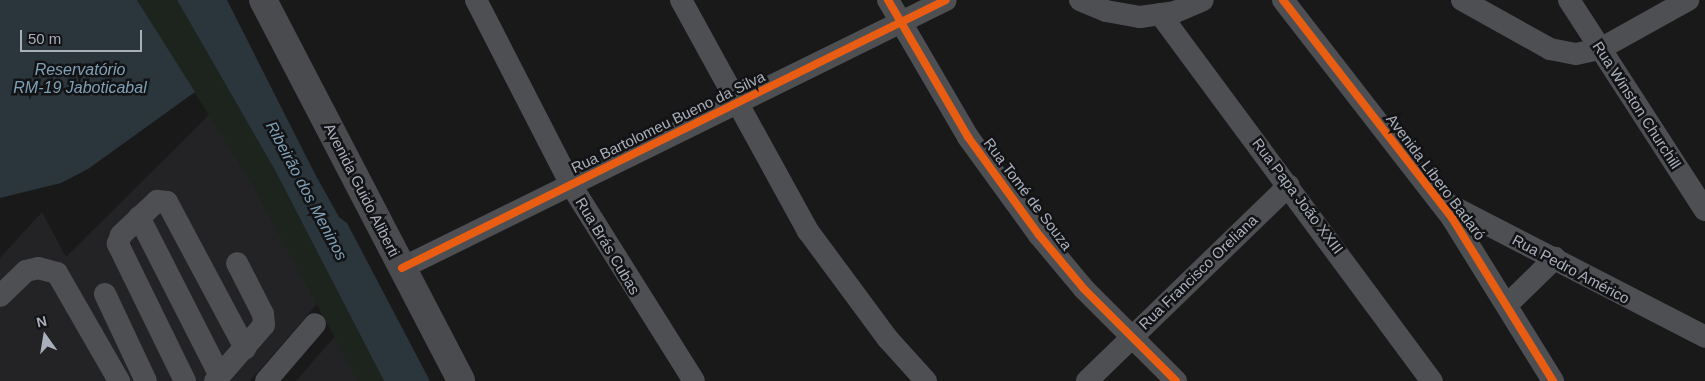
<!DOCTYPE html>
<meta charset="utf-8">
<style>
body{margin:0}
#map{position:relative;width:1705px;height:381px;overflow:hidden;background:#191919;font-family:Arial,sans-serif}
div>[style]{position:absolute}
.built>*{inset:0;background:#232326}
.green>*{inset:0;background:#1c241d}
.water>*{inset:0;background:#2b353c}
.minor>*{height:22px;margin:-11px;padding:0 11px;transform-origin:11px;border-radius:11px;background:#4d4f52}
.major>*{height:28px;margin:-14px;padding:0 14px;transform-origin:14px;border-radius:14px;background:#4a4b4e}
.cycleway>*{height:8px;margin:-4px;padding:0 4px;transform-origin:4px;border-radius:4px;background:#e95d12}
span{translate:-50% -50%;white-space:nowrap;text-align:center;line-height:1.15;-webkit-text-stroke:5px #131315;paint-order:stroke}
.street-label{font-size:15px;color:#a9b0bb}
.water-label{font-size:16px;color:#7ea1b8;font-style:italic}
.north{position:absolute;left:20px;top:311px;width:50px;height:50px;-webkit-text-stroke:4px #131315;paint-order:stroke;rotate:347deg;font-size:14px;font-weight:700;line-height:20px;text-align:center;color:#a9b0bb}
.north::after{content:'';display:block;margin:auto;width:18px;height:22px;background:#a9b0bb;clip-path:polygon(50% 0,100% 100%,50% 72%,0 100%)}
.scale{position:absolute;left:20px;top:30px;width:122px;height:22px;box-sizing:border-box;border:2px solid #a9b0bb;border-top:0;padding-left:6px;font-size:15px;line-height:18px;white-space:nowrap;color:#a9b0bb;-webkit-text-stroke:4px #131315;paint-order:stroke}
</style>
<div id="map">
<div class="built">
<i style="clip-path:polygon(213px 111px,325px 295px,250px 381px,0 381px,0 258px,42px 212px,66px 257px)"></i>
<i style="clip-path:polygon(336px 335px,358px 381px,296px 381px)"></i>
</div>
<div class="green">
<i style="clip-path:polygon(137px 0,177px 0,276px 172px,384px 381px,358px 381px,253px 186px)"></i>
</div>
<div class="water">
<i style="clip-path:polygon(0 0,137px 0,195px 92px,88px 169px,61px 183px,0 198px)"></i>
<i style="clip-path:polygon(177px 0,227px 0,315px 174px,339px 217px,347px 223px,430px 381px,384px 381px,276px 172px)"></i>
</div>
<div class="minor">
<i style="left:476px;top:0;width:208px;rotate:62.8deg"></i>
<i style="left:571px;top:185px;width:231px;rotate:57.9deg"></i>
<i style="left:681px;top:0;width:264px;rotate:61.2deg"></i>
<i style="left:808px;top:231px;width:134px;rotate:53.5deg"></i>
<i style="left:888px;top:339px;width:57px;rotate:47.9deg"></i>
<i style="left:888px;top:0;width:159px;rotate:59.7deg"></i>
<i style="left:968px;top:137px;width:121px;rotate:54.1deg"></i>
<i style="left:1039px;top:235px;width:70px;rotate:50.2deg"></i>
<i style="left:1084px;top:289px;width:130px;rotate:45deg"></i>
<i style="left:1080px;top:0;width:28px;rotate:23deg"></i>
<i style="left:1106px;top:11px;width:35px;rotate:10deg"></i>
<i style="left:1140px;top:17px;width:35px;rotate:-8deg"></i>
<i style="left:1175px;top:12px;width:30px;rotate:-23deg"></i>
<i style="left:1283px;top:0;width:276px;rotate:52.2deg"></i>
<i style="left:1452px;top:218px;width:192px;rotate:58.2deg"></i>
<i style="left:1462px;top:0;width:101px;rotate:29.1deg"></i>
<i style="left:1550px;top:49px;width:26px;rotate:11deg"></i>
<i style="left:1576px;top:54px;width:25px;rotate:-12deg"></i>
<i style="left:1600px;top:49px;width:101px;rotate:-29.1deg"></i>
<i style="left:1569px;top:0;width:250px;rotate:57.1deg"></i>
<i style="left:1160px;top:14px;width:457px;rotate:53.5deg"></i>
<i style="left:1442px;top:201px;width:296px;rotate:27.3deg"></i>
<i style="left:139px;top:217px;width:178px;rotate:63deg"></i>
<i style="left:402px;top:268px;width:606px;rotate:-26.23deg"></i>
<i style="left:105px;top:294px;width:96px;rotate:64.8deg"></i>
<i style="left:0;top:296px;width:36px;rotate:-44deg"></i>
<i style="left:26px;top:271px;width:12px;rotate:-14deg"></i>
<i style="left:38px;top:268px;width:20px;rotate:15deg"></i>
<i style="left:57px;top:273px;width:125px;rotate:60.1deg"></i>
<i style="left:1508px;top:304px;width:66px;rotate:-44.4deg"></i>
<i style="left:185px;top:381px;width:153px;rotate:-116.1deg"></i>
<i style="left:118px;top:244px;width:9px;rotate:-72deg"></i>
<i style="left:121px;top:235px;width:50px;rotate:-43.4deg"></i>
<i style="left:157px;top:201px;width:10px;rotate:6deg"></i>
<i style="left:167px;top:202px;width:166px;rotate:61.9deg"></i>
<i style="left:215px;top:381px;width:74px;rotate:-48.8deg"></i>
<i style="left:264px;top:325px;width:11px;rotate:-95deg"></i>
<i style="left:263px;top:314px;width:57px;rotate:-117deg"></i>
<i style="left:266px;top:381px;width:75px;rotate:-49.3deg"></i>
<i style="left:1087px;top:381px;width:281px;rotate:-44.1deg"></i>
</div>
<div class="major">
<i style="left:263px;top:0;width:429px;rotate:62.5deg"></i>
</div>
<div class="cycleway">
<i style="left:888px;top:0;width:159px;rotate:59.7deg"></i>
<i style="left:968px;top:137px;width:121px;rotate:54.1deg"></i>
<i style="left:1039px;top:235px;width:70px;rotate:50.2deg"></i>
<i style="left:1084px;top:289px;width:130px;rotate:45deg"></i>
<i style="left:1283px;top:0;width:276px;rotate:52.2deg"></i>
<i style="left:1452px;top:218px;width:192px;rotate:58.2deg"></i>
<i style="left:402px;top:268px;width:606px;rotate:-26.23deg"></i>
</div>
<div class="street-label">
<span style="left:1637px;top:105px;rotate:57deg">Rua Winston Churchill</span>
<span style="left:668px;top:122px;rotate:-26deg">Rua Bartolomeu Bueno da Silva</span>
<span style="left:1436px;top:177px;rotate:53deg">Avenida Líbero Badaró</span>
<span style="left:362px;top:190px;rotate:63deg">Avenida Guido Aliberti</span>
<span style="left:1028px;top:194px;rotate:53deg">Rua Tomé de Souza</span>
<span style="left:1298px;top:196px;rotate:53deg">Rua Papa João XXIII</span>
<span style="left:608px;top:246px;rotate:59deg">Rua Brás Cubas</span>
<span style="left:1571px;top:269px;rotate:28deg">Rua Pedro Américo</span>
<span style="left:1198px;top:272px;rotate:-44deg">Rua Francisco Oreliana</span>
</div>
<div class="water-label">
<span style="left:80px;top:79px">Reservatório<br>RM-19 Jaboticabal</span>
<span style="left:306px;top:191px;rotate:62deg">Ribeirão dos Meninos</span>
</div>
<div class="north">N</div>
<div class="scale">50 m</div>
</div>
